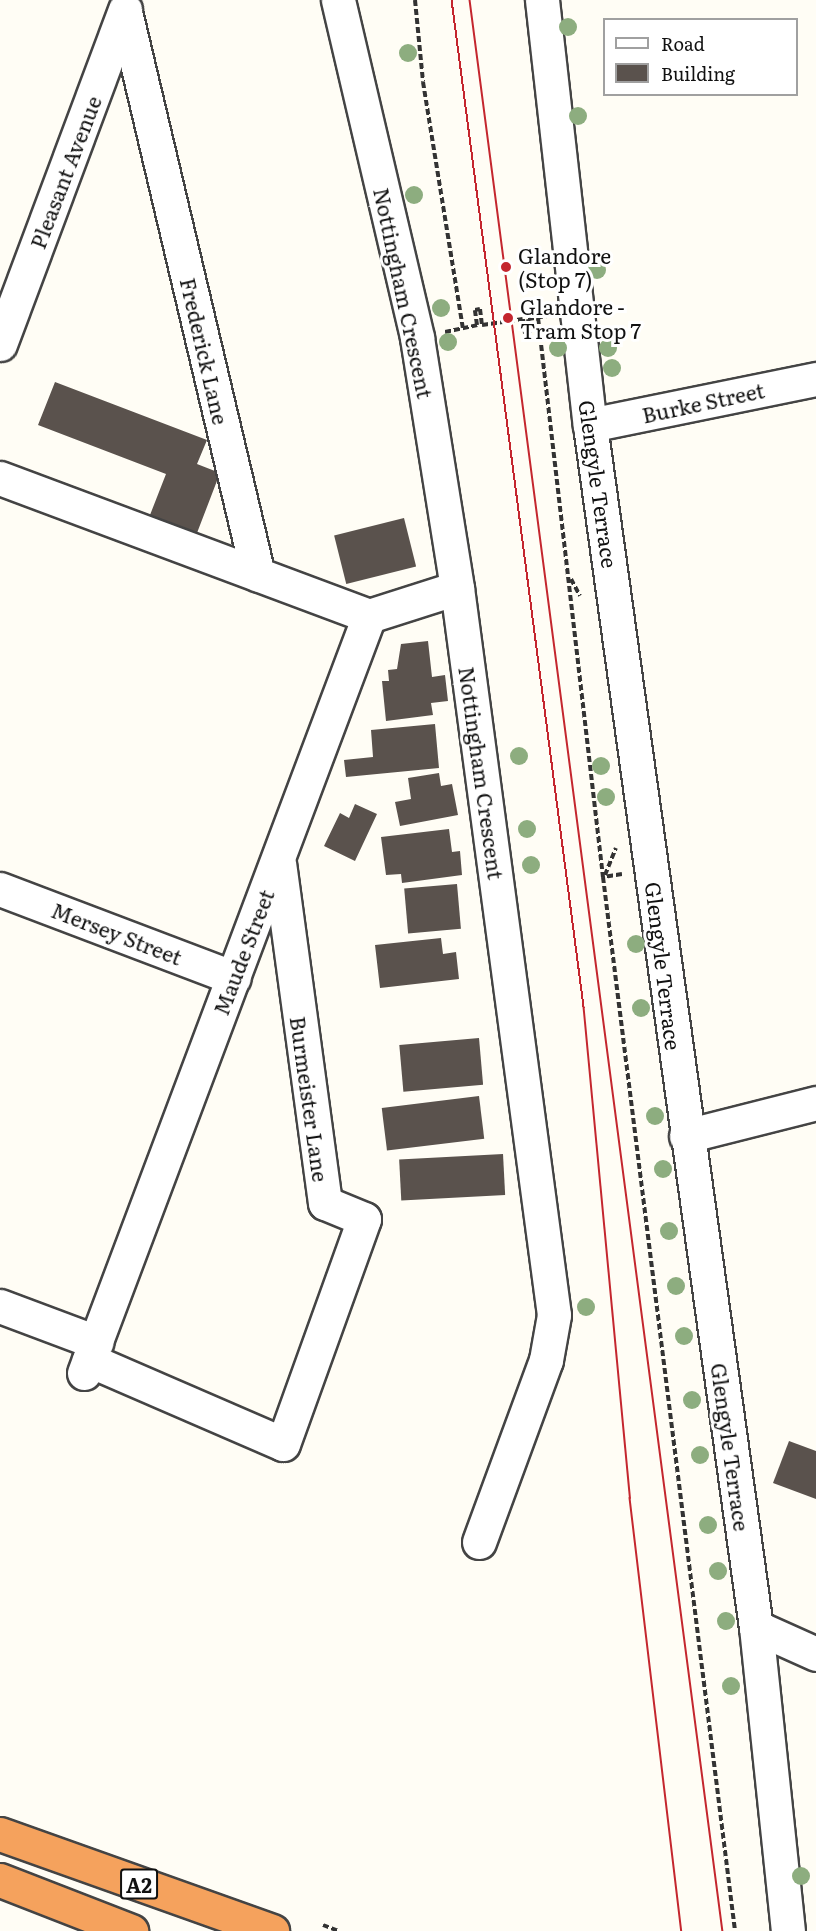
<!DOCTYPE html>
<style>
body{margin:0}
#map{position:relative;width:816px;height:1931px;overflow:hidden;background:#fffdf5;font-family:Literata,serif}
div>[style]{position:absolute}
.building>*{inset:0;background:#5a524d;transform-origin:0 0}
.path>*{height:4px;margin-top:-2px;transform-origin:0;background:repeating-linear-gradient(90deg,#333 0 6px,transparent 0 9px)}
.roads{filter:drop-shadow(2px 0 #444) drop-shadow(-2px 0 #444) drop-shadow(0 2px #444) drop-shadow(0 -2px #444)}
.minor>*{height:33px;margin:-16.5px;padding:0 16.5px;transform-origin:16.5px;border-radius:16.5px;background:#fff}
.highway>*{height:33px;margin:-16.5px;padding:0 16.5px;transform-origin:16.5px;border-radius:16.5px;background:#f5a25d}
.tram>*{height:1.5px;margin:-0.75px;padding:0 0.75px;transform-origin:0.75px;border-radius:0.75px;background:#c4262e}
.trees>*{width:18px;height:18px;margin:-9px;border-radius:50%;background:#8dad7f}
.dots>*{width:16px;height:16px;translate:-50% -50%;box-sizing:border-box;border:3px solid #fff;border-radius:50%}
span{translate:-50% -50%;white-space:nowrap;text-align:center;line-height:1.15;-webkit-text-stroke:6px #fff;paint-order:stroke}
.shield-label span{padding:2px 4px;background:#fff;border:2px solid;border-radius:4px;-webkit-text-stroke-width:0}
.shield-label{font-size:20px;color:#111;font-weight:700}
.street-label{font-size:21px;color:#111}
.poi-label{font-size:21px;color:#111}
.left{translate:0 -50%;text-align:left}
.legend{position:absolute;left:603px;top:18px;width:195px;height:78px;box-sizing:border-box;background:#fff;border:2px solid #a0a0a0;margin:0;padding:8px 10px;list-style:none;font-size:18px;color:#111}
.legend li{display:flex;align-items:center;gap:12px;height:30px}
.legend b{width:30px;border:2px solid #a0a0a0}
</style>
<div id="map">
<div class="building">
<i style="clip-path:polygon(55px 382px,207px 440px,197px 464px,220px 473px,197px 533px,150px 515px,166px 474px,38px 425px)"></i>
<i style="left:404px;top:518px;width:50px;height:72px;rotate:76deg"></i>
<i style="clip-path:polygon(428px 641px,432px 677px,445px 675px,448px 701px,431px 703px,433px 715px,386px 721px,382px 681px,389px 681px,388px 670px,397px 669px,401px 644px)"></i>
<i style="clip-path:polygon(435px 724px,439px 768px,346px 777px,344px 760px,373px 757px,371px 730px)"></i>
<i style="clip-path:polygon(439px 773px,441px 786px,452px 784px,458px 815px,400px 826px,395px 802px,411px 799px,408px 778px)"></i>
<i style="clip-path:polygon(355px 804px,377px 814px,355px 861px,324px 846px,340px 813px,349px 818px)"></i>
<i style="clip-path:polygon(449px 829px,452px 852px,460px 851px,462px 875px,402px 883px,401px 874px,386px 875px,381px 837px)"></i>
<i style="left:457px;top:884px;width:45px;height:53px;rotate:85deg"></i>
<i style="clip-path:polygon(441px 938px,443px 954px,456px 952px,459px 979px,380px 988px,375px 945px)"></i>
<i style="left:479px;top:1038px;width:47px;height:80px;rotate:85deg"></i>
<i style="left:479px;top:1096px;width:43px;height:98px;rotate:83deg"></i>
<i style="left:503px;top:1154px;width:41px;height:104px;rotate:87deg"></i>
<i style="clip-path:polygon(789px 1441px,816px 1451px,816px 1499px,773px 1483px)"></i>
</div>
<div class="path">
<i style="left:415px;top:0;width:82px;rotate:84.4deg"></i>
<i style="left:423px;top:82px;width:249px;rotate:80.8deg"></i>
<i style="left:538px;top:318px;width:563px;rotate:83.37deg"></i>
<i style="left:445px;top:332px;width:33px;rotate:-12deg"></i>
<i style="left:477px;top:325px;width:15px;rotate:-98deg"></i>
<i style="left:475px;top:310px;width:5px;rotate:-11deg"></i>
<i style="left:480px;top:309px;width:16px;rotate:83deg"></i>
<i style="left:482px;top:325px;width:41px;rotate:-8.3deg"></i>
<i style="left:523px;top:319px;width:15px;rotate:82deg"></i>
<i style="left:525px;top:334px;width:5px;rotate:-11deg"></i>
<i style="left:530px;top:333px;width:14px;rotate:-98deg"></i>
<i style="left:528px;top:319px;width:19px;rotate:-9deg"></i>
<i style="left:571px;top:579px;width:19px;rotate:62deg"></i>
<i style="left:622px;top:874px;width:19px;rotate:171deg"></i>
<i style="left:603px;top:877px;width:1062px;rotate:82.86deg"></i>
<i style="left:605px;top:875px;width:29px;rotate:-68deg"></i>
<i style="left:323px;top:1925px;width:17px;rotate:21deg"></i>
</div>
<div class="roads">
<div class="minor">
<i style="left:338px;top:0;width:347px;rotate:76.8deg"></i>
<i style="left:417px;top:338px;width:253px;rotate:80.9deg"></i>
<i style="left:457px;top:588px;width:733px;rotate:82.4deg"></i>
<i style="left:554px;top:1315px;width:46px;rotate:100.1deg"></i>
<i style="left:546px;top:1360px;width:194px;rotate:110.2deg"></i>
<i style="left:542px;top:0;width:428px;rotate:83.6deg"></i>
<i style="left:590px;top:425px;width:1213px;rotate:82.14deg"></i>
<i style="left:756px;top:1627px;width:306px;rotate:84deg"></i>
<i style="left:125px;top:12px;width:578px;rotate:76.71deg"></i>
<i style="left:0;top:344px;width:357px;rotate:-69.5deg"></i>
<i style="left:590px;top:425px;width:231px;rotate:-11.5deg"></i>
<i style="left:0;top:478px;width:394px;rotate:20.5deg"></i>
<i style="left:0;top:889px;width:250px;rotate:20.8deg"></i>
<i style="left:686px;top:1136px;width:134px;rotate:-14.2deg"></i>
<i style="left:0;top:1306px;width:103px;rotate:20.6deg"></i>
<i style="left:89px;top:1360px;width:211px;rotate:23.4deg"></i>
<i style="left:283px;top:1444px;width:239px;rotate:-70.2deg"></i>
<i style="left:364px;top:1219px;width:42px;rotate:-157.7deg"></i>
<i style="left:325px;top:1203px;width:342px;rotate:-97.7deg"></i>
<i style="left:84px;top:1373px;width:809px;rotate:-69.37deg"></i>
<i style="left:369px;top:616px;width:92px;rotate:-17.7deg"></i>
<i style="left:756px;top:1627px;width:66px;rotate:24.2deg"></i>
</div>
<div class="highway">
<i style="left:0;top:1834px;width:289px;rotate:19.6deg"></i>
<i style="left:0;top:1880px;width:141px;rotate:21.3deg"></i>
</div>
</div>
<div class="tram">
<i style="left:452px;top:0;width:1016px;rotate:82.53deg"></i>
<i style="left:584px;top:1007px;width:493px;rotate:84.6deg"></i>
<i style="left:630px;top:1498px;width:436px;rotate:83.2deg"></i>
<i style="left:470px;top:0;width:1948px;rotate:82.54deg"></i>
</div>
<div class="trees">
<i style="left:568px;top:27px"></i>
<i style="left:408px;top:53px"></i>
<i style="left:578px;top:116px"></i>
<i style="left:414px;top:195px"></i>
<i style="left:597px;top:270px"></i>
<i style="left:441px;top:308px"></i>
<i style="left:448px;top:342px"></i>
<i style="left:558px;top:348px"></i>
<i style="left:608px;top:348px"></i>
<i style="left:612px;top:368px"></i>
<i style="left:519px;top:756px"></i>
<i style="left:601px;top:766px"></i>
<i style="left:606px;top:797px"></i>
<i style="left:527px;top:829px"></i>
<i style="left:531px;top:865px"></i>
<i style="left:636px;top:944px"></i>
<i style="left:641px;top:1008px"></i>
<i style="left:655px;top:1116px"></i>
<i style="left:663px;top:1169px"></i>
<i style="left:669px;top:1231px"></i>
<i style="left:676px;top:1286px"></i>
<i style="left:586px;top:1307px"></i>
<i style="left:684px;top:1336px"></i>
<i style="left:692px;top:1400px"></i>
<i style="left:700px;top:1455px"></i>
<i style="left:708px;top:1525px"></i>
<i style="left:718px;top:1571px"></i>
<i style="left:726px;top:1621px"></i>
<i style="left:731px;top:1686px"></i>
<i style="left:801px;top:1876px"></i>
</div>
<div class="dots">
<i style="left:506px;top:267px;background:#c4262e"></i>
<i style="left:508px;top:318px;background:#c4262e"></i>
</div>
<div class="shield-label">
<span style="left:139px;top:1884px">A2</span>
</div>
<div class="street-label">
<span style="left:65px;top:172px;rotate:-69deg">Pleasant Avenue</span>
<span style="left:404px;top:293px;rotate:78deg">Nottingham Crescent</span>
<span style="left:205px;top:351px;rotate:77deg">Frederick Lane</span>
<span style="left:703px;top:402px;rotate:-12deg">Burke Street</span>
<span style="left:599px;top:484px;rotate:82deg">Glengyle Terrace</span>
<span style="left:482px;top:773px;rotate:82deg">Nottingham Crescent</span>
<span style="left:117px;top:933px;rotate:21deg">Mersey Street</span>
<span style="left:243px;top:952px;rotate:-69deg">Maude Street</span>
<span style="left:664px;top:966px;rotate:83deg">Glengyle Terrace</span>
<span style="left:310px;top:1099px;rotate:82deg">Burmeister Lane</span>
<span style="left:731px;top:1447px;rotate:82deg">Glengyle Terrace</span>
</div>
<div class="poi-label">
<span class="left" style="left:518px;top:267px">Glandore<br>(Stop 7)</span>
<span class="left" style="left:520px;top:318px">Glandore -<br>Tram Stop 7</span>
</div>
<ul class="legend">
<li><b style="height:8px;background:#fff"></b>Road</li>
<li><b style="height:16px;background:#5a524d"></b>Building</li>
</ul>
</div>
